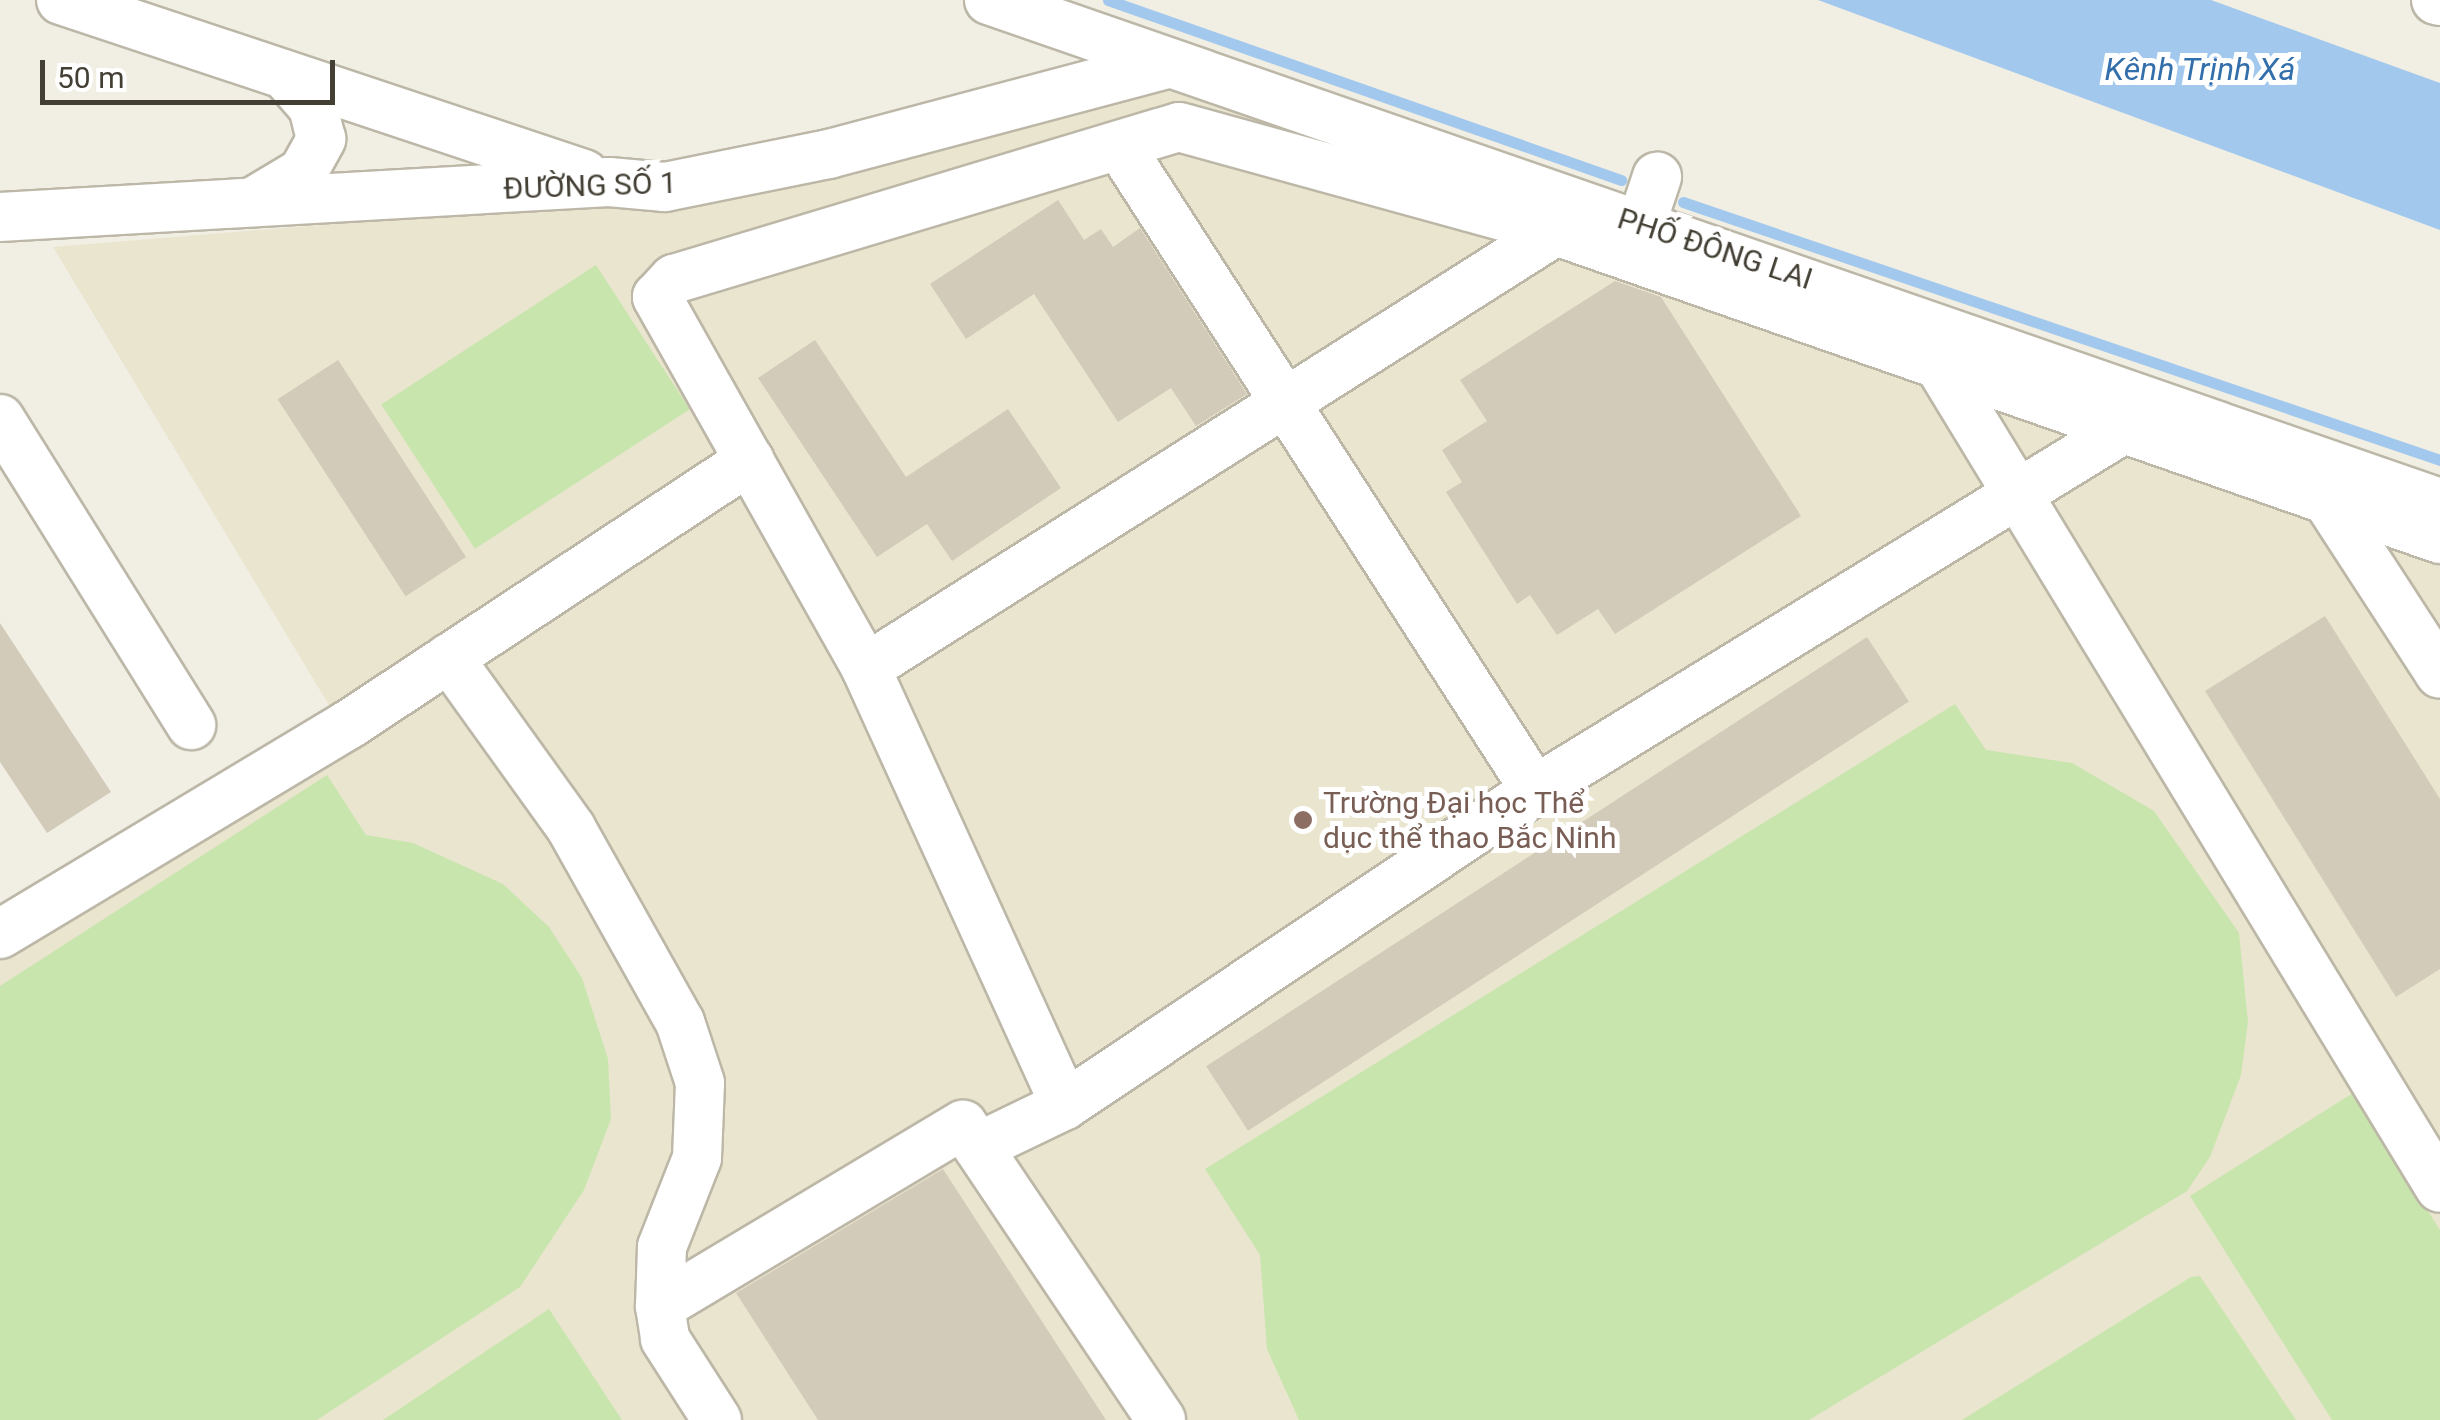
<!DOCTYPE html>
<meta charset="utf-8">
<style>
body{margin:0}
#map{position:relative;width:2440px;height:1420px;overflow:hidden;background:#f1eee4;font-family:Roboto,sans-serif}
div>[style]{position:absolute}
.education>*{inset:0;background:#eae5ce}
.green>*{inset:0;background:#c8e5ae;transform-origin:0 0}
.water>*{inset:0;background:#a2c9ed}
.stream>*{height:11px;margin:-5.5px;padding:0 5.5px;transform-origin:5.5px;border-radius:5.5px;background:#a2c9ed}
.building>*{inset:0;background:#d3cbba;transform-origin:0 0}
.roads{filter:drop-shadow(2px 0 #bcb7a7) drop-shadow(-2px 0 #bcb7a7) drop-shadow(0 2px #bcb7a7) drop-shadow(0 -2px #bcb7a7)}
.minor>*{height:48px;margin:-24px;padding:0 24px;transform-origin:24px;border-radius:24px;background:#fff}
.dots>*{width:28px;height:28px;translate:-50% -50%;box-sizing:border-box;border:5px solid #fff;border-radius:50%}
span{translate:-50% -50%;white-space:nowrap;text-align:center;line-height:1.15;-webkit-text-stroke:10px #fff;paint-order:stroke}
.street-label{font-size:30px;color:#433f34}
.education-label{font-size:30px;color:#785e54}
.left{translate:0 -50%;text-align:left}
.water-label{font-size:32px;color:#326fab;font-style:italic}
.scale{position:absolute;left:40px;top:60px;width:295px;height:45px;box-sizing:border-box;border:5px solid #433f34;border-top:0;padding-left:12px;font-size:30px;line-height:35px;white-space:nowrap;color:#433f34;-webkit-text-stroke:8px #fff;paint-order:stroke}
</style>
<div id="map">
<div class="education">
<i style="clip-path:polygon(1178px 73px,2440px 511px,2440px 1420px,0 1420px,0 931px,332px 710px,53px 247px,651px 198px)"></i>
</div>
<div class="green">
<i style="left:596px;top:265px;width:172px;height:256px;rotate:57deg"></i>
<i style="clip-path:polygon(1955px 704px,1986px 750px,2072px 763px,2154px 811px,2239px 933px,2248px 1022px,2241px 1075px,2210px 1157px,2187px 1191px,1809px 1420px,1299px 1420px,1267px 1349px,1260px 1255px,1205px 1169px)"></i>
<i style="clip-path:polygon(327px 775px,366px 835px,413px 843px,503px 884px,549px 927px,582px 978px,608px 1059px,611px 1119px,584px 1190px,520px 1287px,317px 1420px,0 1420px,0 986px)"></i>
<i style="clip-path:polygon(2353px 1093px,2440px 1230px,2440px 1420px,2332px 1420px,2190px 1196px)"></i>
<i style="clip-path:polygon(2200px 1276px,2296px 1420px,1962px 1420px,2191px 1277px)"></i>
<i style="clip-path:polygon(549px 1309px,622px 1420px,383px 1420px)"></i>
</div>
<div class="water">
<i style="clip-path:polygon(1818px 0,2211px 0,2440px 83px,2440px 230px)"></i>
</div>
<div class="stream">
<i style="left:1108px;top:0;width:544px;rotate:19.33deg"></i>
<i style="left:1683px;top:202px;width:800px;rotate:18.82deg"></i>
</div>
<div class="building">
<i style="clip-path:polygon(1058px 200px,1084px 240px,1101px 229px,1113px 247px,1140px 228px,1247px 394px,1196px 426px,1171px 388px,1118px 422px,1034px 294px,966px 339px,930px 284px)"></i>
<i style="clip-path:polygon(1615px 281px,1661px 297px,1801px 516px,1615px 634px,1598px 609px,1557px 635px,1530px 595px,1517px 604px,1446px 492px,1462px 482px,1442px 450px,1487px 421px,1460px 380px)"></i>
<i style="clip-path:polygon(815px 340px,906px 477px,1008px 409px,1061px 488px,952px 561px,927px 524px,877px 557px,758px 378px)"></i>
<i style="left:338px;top:360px;width:235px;height:72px;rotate:57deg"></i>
<i style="clip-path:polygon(2325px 616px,2440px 799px,2440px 969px,2396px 997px,2205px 691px)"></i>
<i style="clip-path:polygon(0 623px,111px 792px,47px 833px,0 762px)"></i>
<i style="left:1867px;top:637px;width:77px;height:788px;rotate:57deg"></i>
<i style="clip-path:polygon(943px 1169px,1106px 1420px,818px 1420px,736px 1293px)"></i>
</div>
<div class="roads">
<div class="minor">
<i style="left:61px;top:0;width:551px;rotate:18.4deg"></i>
<i style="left:989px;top:0;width:1536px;rotate:19.12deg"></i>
<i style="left:2436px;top:0;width:4px;rotate:14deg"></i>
<i style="left:1121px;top:148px;width:764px;rotate:57.18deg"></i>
<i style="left:256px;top:200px;width:55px;rotate:-30.8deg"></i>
<i style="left:303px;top:172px;width:38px;rotate:-61deg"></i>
<i style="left:321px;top:139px;width:33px;rotate:-104deg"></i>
<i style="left:313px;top:107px;width:40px;rotate:-131deg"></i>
<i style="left:0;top:217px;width:610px;rotate:-3.29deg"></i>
<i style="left:609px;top:182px;width:56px;rotate:5.1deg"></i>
<i style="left:665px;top:187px;width:167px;rotate:-11.4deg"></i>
<i style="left:829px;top:154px;width:350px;rotate:-14.9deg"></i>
<i style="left:1641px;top:225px;width:51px;rotate:-71.6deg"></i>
<i style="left:1939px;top:365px;width:963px;rotate:58.67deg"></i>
<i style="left:0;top:419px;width:361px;rotate:58deg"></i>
<i style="left:2327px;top:500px;width:207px;rotate:57deg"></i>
<i style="left:449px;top:658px;width:209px;rotate:54.3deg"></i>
<i style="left:571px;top:828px;width:223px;rotate:60.7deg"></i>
<i style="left:680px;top:1022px;width:64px;rotate:71.8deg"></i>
<i style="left:700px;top:1083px;width:75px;rotate:92.3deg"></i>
<i style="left:697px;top:1158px;width:96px;rotate:111.5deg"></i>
<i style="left:662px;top:1247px;width:59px;rotate:91.9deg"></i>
<i style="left:660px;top:1306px;width:33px;rotate:81deg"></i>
<i style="left:665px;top:1339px;width:96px;rotate:57.3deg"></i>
<i style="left:866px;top:668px;width:817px;rotate:-32.35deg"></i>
<i style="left:0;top:934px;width:406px;rotate:-31deg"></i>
<i style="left:348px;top:725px;width:481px;rotate:-33.4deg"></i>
<i style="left:1065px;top:1105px;width:480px;rotate:-114.5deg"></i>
<i style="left:866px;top:668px;width:426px;rotate:-119.4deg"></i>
<i style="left:657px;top:297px;width:25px;rotate:-47deg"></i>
<i style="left:674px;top:279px;width:527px;rotate:-16.75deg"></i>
<i style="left:1179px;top:127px;width:391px;rotate:15.4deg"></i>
<i style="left:1556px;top:231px;width:936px;rotate:19.21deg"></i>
<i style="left:978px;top:1147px;width:97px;rotate:-25.8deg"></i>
<i style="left:1065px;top:1105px;width:566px;rotate:-33.83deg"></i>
<i style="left:1535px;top:790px;width:689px;rotate:-31.52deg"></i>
<i style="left:660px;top:1306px;width:353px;rotate:-30.9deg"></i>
<i style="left:963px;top:1125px;width:355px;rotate:56.1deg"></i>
</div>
</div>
<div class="dots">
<i style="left:1303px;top:820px;background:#8d6e63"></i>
</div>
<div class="street-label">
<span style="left:590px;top:186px;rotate:-2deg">ĐƯỜNG SỐ 1</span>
<span style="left:1715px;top:249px;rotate:18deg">PHỐ ĐÔNG LAI</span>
</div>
<div class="education-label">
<span class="left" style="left:1323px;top:820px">Trường Đại học Thể<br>dục thể thao Bắc Ninh</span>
</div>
<div class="water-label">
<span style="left:2200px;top:69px">Kênh Trịnh Xá</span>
</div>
<div class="scale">50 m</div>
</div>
